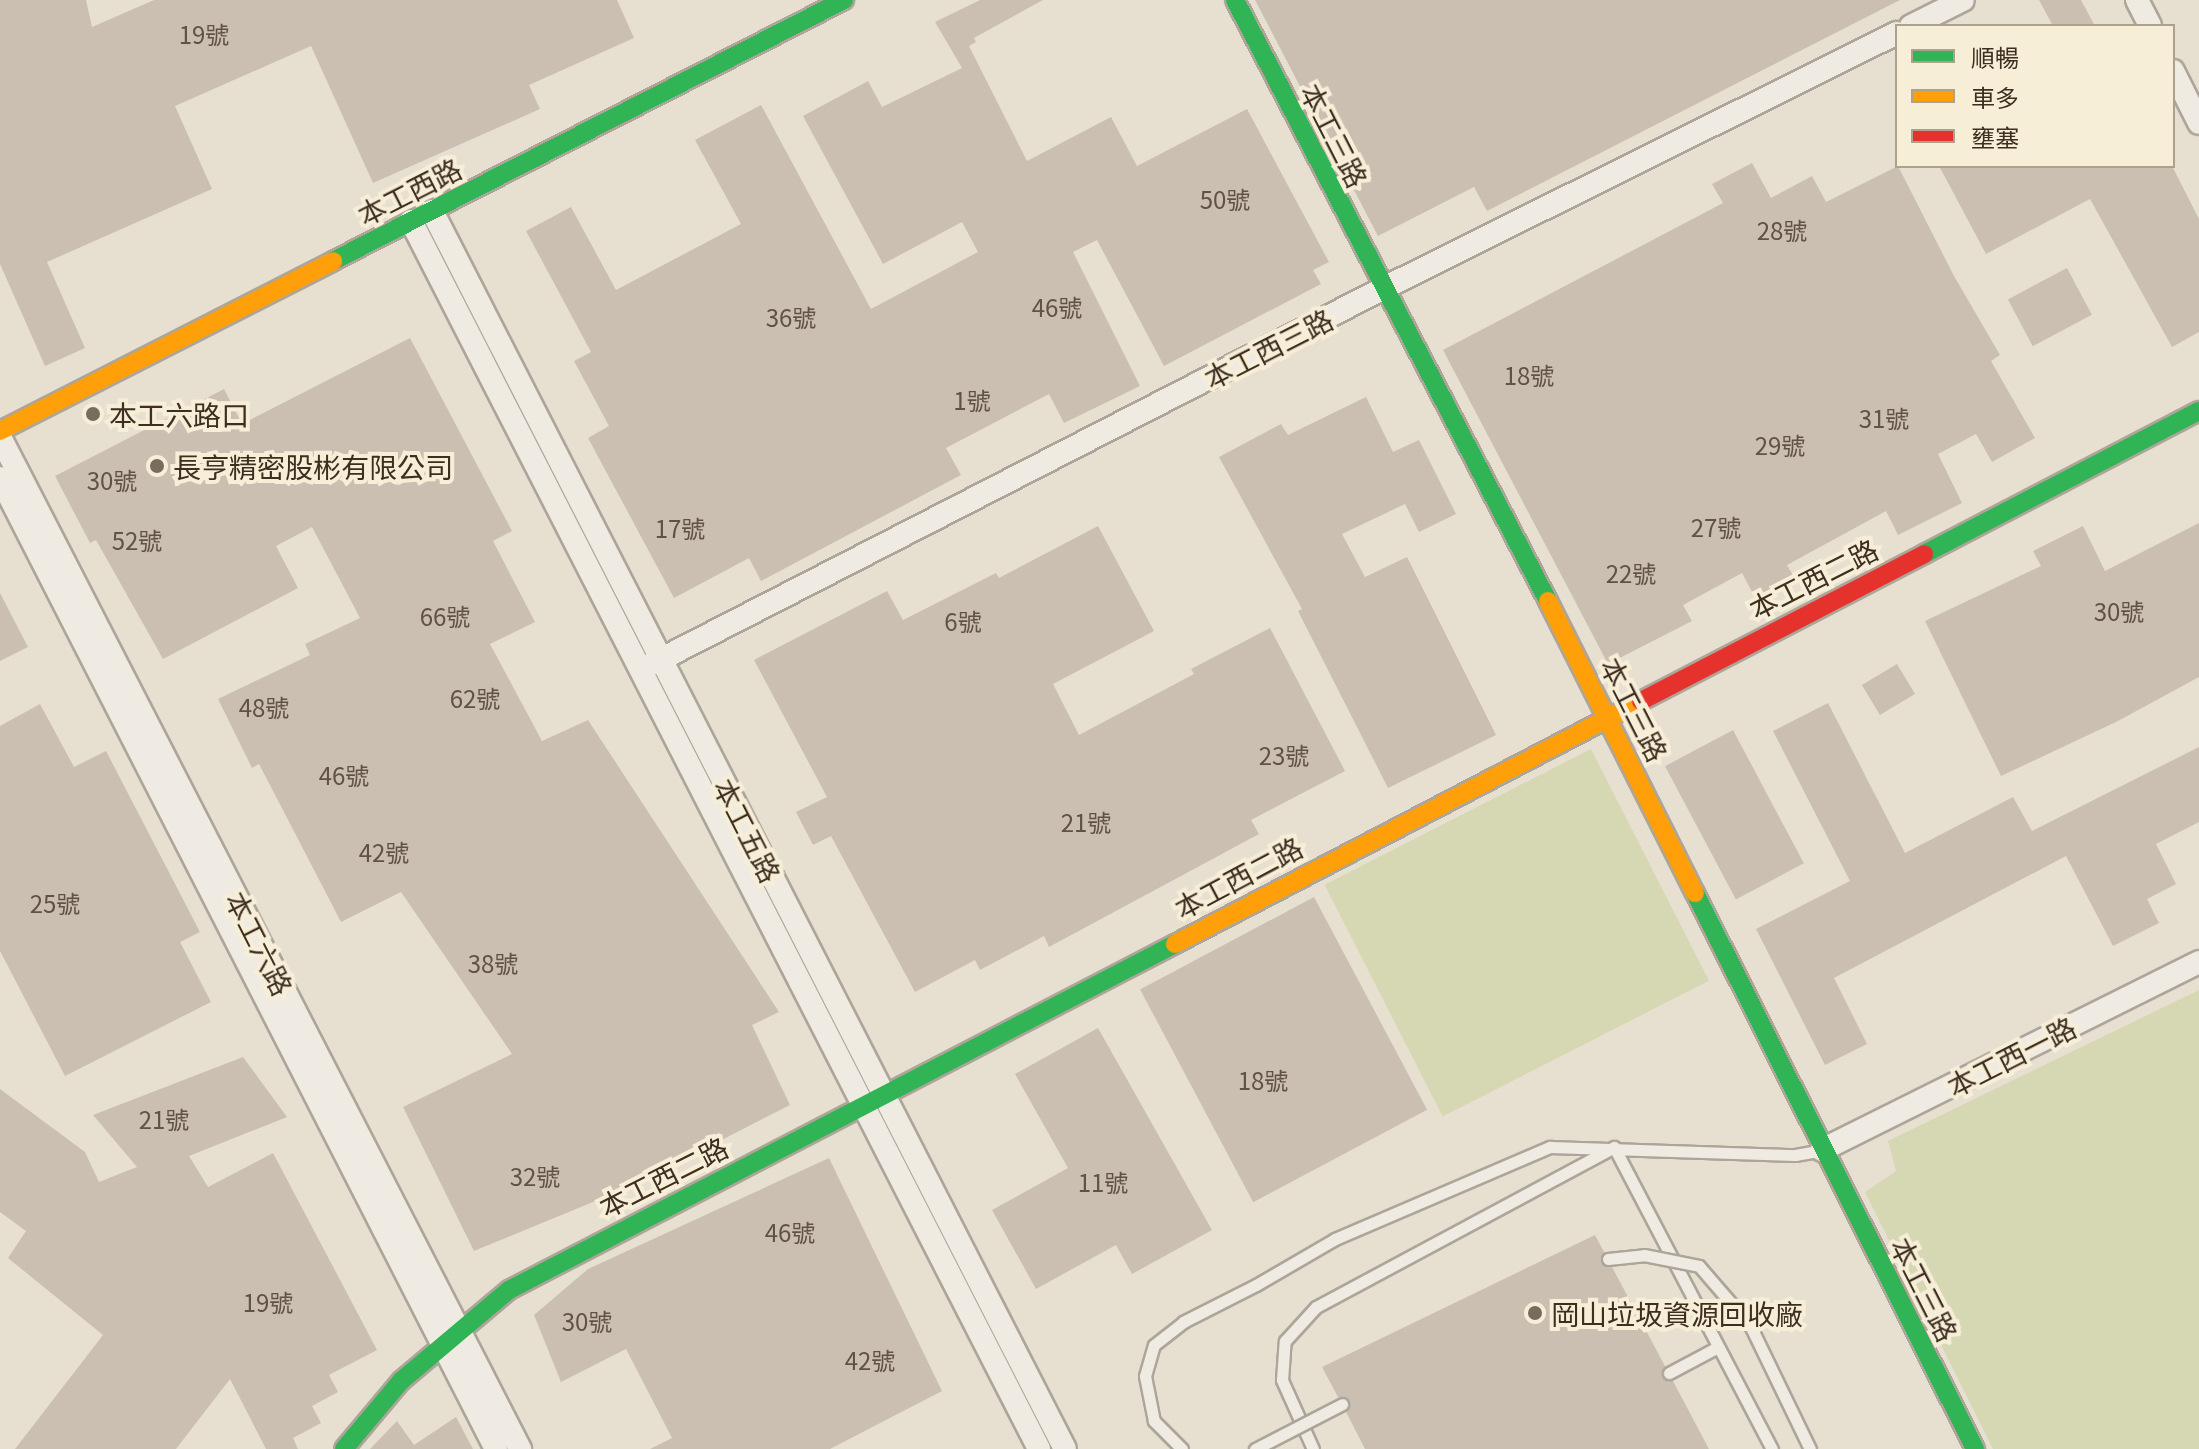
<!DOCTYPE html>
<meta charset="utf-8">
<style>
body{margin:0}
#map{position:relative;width:2199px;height:1449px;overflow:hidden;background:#e7e0d1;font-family:Georgia,"Noto Sans TC",serif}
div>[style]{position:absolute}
.green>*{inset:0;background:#d6d7b3;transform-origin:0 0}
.building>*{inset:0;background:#cbbfb2;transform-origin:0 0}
.roads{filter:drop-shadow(2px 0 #ada599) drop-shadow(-2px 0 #ada599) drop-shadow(0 2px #ada599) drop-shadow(0 -2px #ada599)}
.lane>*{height:11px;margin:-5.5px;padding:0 5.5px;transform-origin:5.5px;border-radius:5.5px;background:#efebe3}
.street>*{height:22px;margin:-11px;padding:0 11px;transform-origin:11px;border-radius:11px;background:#efebe3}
.fast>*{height:18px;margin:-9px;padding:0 9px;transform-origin:9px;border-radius:9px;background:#30b455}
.slow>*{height:18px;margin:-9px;padding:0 9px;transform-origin:9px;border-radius:9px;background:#ff9f0a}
.jam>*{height:18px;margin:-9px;padding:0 9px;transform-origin:9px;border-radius:9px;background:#e5322d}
.bridges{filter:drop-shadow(2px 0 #ada599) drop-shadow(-2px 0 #ada599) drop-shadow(0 2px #ada599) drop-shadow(0 -2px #ada599)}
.lane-bridge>*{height:11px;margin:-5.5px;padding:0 5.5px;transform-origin:5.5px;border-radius:5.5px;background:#efebe3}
.dots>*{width:22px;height:22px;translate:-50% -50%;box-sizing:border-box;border:4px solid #f7eed8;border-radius:50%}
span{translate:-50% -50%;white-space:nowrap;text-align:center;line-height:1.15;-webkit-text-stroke:8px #f7eed8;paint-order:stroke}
.number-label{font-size:24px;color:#605244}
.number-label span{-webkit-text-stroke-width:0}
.street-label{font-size:28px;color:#3d2e20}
.poi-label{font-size:28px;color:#3d2e20}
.left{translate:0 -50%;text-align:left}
.legend{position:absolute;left:1895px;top:24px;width:280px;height:144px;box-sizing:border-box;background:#f7eed8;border:2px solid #ada18e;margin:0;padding:10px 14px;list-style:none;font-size:24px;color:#3d2e20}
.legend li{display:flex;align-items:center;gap:16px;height:40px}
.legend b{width:40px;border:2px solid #ada18e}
</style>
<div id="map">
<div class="green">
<i style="left:1591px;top:749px;width:260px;height:299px;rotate:63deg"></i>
<i style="clip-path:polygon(2199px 990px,2199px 1449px,1993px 1449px,1865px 1192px,1896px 1171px,1888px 1141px)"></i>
</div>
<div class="building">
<i style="clip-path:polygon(0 0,86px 0,92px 27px,154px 0,617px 0,634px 38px,529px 85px,540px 109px,373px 183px,311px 46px,175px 106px,212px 189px,47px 262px,85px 348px,45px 366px,0 264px)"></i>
<i style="clip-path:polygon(980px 0,1043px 0,974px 38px,976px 42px,969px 46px,1027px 161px,1111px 117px,1137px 166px,1247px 109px,1329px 262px,1313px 270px,1321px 284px,1164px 366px,1097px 240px,1073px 252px,1140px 386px,1064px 423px,1049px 394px,946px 448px,961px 475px,761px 581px,749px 558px,674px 598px,588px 438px,609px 426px,574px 361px,591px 352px,526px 231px,571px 207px,616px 290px,741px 224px,695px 140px,761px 105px,871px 309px,978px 252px,962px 222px,883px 264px,803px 116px,868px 81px,882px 107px,962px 68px,935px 22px)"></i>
<i style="clip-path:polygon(1255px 0,1900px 0,1487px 211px,1474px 187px,1378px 236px)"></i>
<i style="clip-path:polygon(2039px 0,2081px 0,2095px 26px,2053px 26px)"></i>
<i style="clip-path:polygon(1752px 163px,1771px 198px,1812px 176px,1826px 202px,1898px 166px,1954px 276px,2000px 355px,1991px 361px,2035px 438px,1992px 462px,1976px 434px,1938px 454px,1962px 503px,1898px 535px,1886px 511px,1787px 565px,1797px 582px,1758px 603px,1742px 573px,1683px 605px,1692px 621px,1608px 664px,1443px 350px,1723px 203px,1712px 184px)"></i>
<i style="clip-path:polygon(1939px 166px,2172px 166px,2199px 219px,2199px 332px,2172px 347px,2090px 199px,1986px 254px)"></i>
<i style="left:2067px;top:268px;width:53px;height:67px;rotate:62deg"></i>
<i style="clip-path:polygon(410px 338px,512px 531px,493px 541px,535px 622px,490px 644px,542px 741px,588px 720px,779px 1012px,752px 1025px,790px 1105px,632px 1186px,474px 1251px,403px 1107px,512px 1054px,401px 892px,341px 922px,259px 764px,252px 768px,218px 699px,310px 655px,305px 644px,360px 618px,312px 527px,276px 546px,298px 588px,163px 659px,96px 540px,90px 543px,55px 476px,224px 389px,242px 424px)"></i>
<i style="clip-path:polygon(1366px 397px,1393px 452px,1419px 440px,1456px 514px,1419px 532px,1405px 504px,1342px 534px,1365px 577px,1407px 557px,1496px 735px,1388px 788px,1298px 611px,1302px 609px,1219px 457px,1281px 424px,1288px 435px)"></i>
<i style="clip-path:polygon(2199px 523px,2199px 677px,2118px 721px,2001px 776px,1925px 621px,2041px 566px,2033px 551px,2083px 526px,2105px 571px)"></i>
<i style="clip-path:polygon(1098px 526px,1154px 631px,1053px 684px,1079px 735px,1194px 674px,1191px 669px,1270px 628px,1345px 771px,1251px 820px,1259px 834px,1049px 947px,1044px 936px,980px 970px,975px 960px,915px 992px,831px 836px,813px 845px,796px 812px,827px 797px,754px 660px,887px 591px,903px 620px,996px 573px,999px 578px)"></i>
<i style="clip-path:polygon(0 593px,28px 647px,0 661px)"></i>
<i style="left:1897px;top:664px;width:35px;height:41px;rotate:59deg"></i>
<i style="clip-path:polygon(1828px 703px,1905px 853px,2013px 797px,2032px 831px,2199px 747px,2199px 822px,2156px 844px,2176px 884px,2147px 899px,2159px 923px,2113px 946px,2066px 856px,1834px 978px,1867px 1044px,1825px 1065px,1756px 929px,1850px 881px,1773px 731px)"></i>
<i style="clip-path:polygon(40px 704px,74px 767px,106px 751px,200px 932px,180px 942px,211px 1002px,65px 1076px,0 951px,0 726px)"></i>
<i style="left:1733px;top:730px;width:151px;height:77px;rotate:62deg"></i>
<i style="left:1314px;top:897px;width:241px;height:197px;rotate:62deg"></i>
<i style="clip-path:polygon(1098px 1028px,1212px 1230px,1132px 1274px,1116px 1245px,1036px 1289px,992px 1210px,1068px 1168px,1015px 1074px)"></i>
<i style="clip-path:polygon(243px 1057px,287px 1117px,189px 1156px,208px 1187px,273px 1153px,377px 1350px,329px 1375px,338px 1392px,312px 1406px,321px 1423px,293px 1438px,298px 1449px,266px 1449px,230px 1379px,176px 1449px,15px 1449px,103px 1335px,8px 1258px,26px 1231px,0 1212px,0 1089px,85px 1152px,99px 1182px,137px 1167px,93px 1115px)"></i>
<i style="clip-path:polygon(829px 1158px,942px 1391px,830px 1449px,650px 1449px,672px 1438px,626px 1349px,561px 1382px,534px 1315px,588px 1269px)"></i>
<i style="clip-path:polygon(1595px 1235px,1604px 1252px,1601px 1263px,1612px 1267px,1665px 1366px,1662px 1378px,1673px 1381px,1709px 1449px,1365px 1449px,1346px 1412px,1350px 1401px,1338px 1397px,1322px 1367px)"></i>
<i style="clip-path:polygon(456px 1417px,473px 1449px,370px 1449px,397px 1421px,414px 1445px)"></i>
</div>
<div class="roads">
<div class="lane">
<i style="left:1669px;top:1373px;width:55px;rotate:-28deg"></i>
<i style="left:1182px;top:1449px;width:40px;rotate:-135deg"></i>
<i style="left:1154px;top:1421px;width:46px;rotate:-101.3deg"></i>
<i style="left:1145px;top:1376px;width:32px;rotate:-74deg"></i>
<i style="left:1154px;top:1345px;width:37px;rotate:-38deg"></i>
<i style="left:1183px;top:1322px;width:82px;rotate:-26.9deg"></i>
<i style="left:1256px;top:1285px;width:91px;rotate:-30.2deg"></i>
<i style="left:1335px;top:1239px;width:234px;rotate:-23.2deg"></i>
<i style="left:1550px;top:1147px;width:245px;rotate:1.9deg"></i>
<i style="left:1795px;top:1155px;width:23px;rotate:-10deg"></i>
<i style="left:1313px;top:1449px;width:76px;rotate:-114.2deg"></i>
<i style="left:1282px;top:1380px;width:39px;rotate:-86deg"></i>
<i style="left:1285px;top:1341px;width:46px;rotate:-47.6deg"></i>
<i style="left:1316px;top:1307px;width:338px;rotate:-28.2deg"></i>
<i style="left:1614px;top:1147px;width:341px;rotate:62.4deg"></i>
</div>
<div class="street">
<i style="left:2137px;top:0;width:29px;rotate:63deg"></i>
<i style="left:1911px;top:26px;width:58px;rotate:-26.6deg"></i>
<i style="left:2173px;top:71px;width:58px;rotate:63.4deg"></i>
<i style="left:432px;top:211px;width:1390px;rotate:62.92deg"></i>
<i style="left:411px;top:221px;width:1379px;rotate:62.91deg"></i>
<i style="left:0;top:437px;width:1138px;rotate:62.8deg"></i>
<i style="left:0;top:478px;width:1090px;rotate:62.94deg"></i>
<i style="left:642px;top:669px;width:832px;rotate:-27.18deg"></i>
<i style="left:1382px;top:289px;width:575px;rotate:-26.43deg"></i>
<i style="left:1822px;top:1150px;width:421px;rotate:-26.5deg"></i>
</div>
<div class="fast">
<i style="left:1235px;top:0;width:678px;rotate:62.49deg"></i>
<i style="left:333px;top:261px;width:574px;rotate:-27.06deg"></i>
<i style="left:1924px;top:554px;width:310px;rotate:-27.5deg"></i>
<i style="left:1695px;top:893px;width:623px;rotate:63.27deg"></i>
<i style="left:344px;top:1449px;width:89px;rotate:-50deg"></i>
<i style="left:401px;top:1381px;width:141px;rotate:-40.1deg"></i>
<i style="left:509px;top:1290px;width:751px;rotate:-27.45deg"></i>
</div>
<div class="slow">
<i style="left:0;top:431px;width:374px;rotate:-27deg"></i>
<i style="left:1548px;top:601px;width:327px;rotate:63.3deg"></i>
<i style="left:1175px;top:944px;width:526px;rotate:-27.54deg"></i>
</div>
<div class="jam">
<i style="left:1641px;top:701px;width:319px;rotate:-27.4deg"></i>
</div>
</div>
<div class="bridges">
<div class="lane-bridge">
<i style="left:1608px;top:1259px;width:36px;rotate:-6deg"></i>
<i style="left:1644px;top:1255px;width:56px;rotate:11.3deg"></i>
<i style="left:1699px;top:1266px;width:78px;rotate:49.2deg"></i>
<i style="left:1750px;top:1325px;width:138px;rotate:64.2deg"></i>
<i style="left:1255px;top:1449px;width:98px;rotate:-27.3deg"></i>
</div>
</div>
<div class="dots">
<i style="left:93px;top:414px;background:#786c5e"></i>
<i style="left:157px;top:466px;background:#786c5e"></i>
<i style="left:1535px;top:1313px;background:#786c5e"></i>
</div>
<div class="number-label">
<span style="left:204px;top:34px">19號</span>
<span style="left:1225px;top:199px">50號</span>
<span style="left:1782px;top:230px">28號</span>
<span style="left:1057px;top:307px">46號</span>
<span style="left:791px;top:317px">36號</span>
<span style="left:1529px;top:375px">18號</span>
<span style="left:972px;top:400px">1號</span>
<span style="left:1884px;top:418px">31號</span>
<span style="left:1780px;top:445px">29號</span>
<span style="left:112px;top:480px">30號</span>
<span style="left:1716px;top:527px">27號</span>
<span style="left:680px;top:528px">17號</span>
<span style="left:137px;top:540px">52號</span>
<span style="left:1631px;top:573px">22號</span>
<span style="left:2119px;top:611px">30號</span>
<span style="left:445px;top:616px">66號</span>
<span style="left:963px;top:621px">6號</span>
<span style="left:475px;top:698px">62號</span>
<span style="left:264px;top:707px">48號</span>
<span style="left:1284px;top:755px">23號</span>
<span style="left:344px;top:775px">46號</span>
<span style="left:1086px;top:822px">21號</span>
<span style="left:384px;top:852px">42號</span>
<span style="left:55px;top:903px">25號</span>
<span style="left:493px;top:963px">38號</span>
<span style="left:1263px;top:1080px">18號</span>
<span style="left:164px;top:1119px">21號</span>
<span style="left:535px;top:1176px">32號</span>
<span style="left:1103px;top:1182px">11號</span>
<span style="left:790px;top:1232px">46號</span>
<span style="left:268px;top:1302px">19號</span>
<span style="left:587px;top:1321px">30號</span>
<span style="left:870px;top:1360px">42號</span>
</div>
<div class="street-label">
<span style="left:1335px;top:135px;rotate:63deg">本工三路</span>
<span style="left:409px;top:191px;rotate:-27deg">本工西路</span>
<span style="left:1268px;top:348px;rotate:-27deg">本工西三路</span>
<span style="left:1813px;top:578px;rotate:-27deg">本工西二路</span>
<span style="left:1635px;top:709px;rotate:63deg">本工三路</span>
<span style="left:748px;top:830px;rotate:63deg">本工五路</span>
<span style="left:1238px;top:877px;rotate:-28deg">本工西二路</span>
<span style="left:260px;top:943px;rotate:63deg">本工六路</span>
<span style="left:2011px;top:1056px;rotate:-27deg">本工西一路</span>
<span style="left:663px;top:1176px;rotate:-27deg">本工西二路</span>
<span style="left:1925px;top:1289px;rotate:63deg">本工三路</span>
</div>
<div class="poi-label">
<span class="left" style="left:109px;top:414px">本工六路口</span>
<span class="left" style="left:173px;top:466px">長亨精密股彬有限公司</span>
<span class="left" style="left:1551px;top:1313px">岡山垃圾資源回收廠</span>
</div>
<ul class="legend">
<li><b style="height:10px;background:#30b455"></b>順暢</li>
<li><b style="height:10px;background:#ff9f0a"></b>車多</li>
<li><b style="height:10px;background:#e5322d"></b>壅塞</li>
</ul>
</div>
